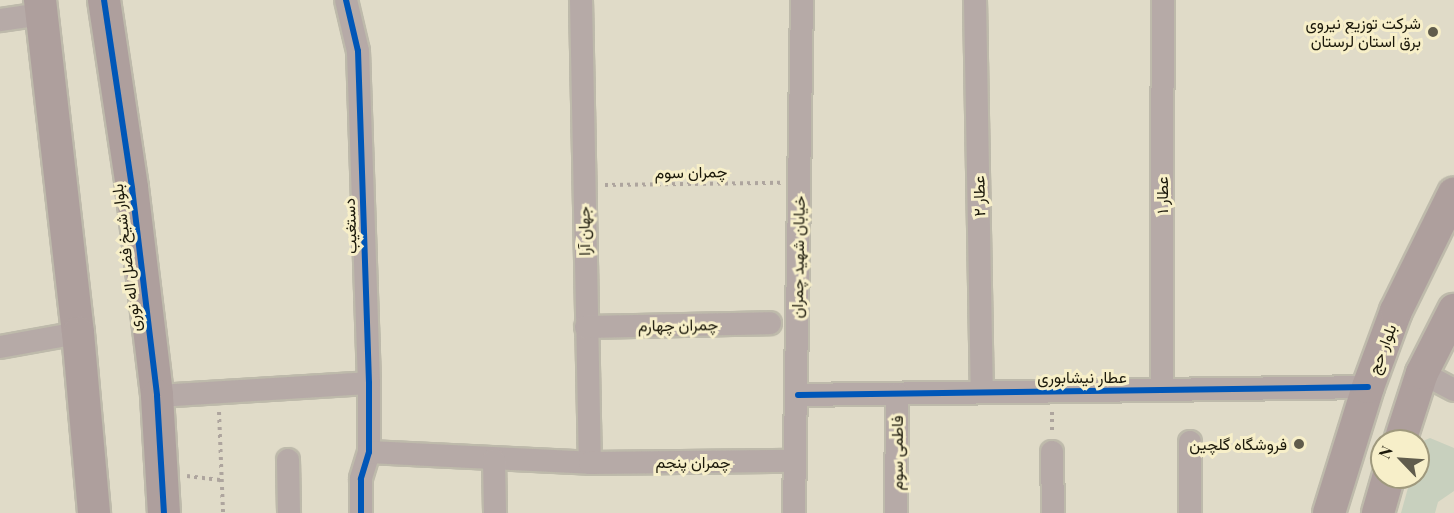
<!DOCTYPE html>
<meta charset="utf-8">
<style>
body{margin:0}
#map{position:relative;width:1454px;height:513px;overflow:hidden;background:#e0dbc8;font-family:"Playfair Display",Vazirmatn,serif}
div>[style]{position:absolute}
.green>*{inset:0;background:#c8d0be}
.path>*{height:4px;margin-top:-2px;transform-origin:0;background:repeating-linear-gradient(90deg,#aea59e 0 3px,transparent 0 7.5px)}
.roads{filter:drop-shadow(2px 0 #bebaab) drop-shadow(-2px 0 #bebaab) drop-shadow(0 2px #bebaab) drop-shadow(0 -2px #bebaab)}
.street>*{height:22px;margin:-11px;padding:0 11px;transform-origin:11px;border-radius:11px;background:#b6aaa7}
.secondary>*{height:32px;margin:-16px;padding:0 16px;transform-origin:16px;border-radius:16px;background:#ae9f9d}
.cycleway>*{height:6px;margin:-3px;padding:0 3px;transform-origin:3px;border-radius:3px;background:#0057b8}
.dots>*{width:16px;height:16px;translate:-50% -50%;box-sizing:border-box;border:3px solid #f7efc9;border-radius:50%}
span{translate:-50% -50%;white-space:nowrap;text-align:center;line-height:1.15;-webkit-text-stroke:6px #f7efc9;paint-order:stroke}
.poi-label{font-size:16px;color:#1b180a}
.right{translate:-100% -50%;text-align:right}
.street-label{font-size:16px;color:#1b180a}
.north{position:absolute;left:1370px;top:429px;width:60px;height:60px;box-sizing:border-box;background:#f7efc9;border:2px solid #9f997d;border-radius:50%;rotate:295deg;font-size:16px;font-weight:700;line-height:24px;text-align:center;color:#1b180a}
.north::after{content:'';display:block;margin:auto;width:21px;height:27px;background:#605c4c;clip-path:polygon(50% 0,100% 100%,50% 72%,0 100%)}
</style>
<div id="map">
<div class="green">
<i style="clip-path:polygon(1430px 438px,1454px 448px,1454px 491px,1438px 502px,1435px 513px,1401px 513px,1411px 477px,1418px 477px,1418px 453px,1423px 441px)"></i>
</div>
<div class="path">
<i style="left:605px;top:185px;width:176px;rotate:-0.7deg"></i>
<i style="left:219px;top:412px;width:101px;rotate:87.7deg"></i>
<i style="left:1052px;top:412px;width:20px;rotate:90deg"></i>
<i style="left:187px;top:476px;width:35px;rotate:7deg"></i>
</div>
<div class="roads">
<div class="street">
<i style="left:346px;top:0;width:52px;rotate:76.8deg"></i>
<i style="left:358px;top:51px;width:332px;rotate:88.1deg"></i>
<i style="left:369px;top:383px;width:69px;rotate:90deg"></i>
<i style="left:369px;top:452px;width:28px;rotate:107deg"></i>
<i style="left:361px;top:479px;width:34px;rotate:90deg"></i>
<i style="left:581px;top:0;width:463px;rotate:88.9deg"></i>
<i style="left:975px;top:0;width:391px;rotate:89deg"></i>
<i style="left:0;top:20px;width:41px;rotate:-8.3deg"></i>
<i style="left:586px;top:327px;width:184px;rotate:-1.2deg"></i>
<i style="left:0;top:347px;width:79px;rotate:-10.2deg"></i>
<i style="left:1422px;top:373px;width:36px;rotate:28deg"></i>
<i style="left:1162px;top:390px;width:390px;rotate:-89.9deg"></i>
<i style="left:798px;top:395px;width:570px;rotate:-0.8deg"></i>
<i style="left:157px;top:396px;width:212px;rotate:-3.5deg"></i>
<i style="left:1190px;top:442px;width:71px;rotate:90deg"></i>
<i style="left:369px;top:452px;width:221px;rotate:2.8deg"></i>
<i style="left:590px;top:463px;width:205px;rotate:-0.6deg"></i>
<i style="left:1052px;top:452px;width:61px;rotate:89.1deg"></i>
<i style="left:288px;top:460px;width:53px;rotate:88.9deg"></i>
<i style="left:494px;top:460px;width:53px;rotate:88.9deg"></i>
<i style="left:794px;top:513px;width:513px;rotate:-89.11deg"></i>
<i style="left:896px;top:513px;width:119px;rotate:-89.5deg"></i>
</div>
<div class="secondary">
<i style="left:40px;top:0;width:335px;rotate:83.5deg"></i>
<i style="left:78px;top:333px;width:181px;rotate:84.9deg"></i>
<i style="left:104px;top:0;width:190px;rotate:81.5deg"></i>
<i style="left:132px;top:188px;width:209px;rotate:83.1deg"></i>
<i style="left:157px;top:396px;width:117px;rotate:86.6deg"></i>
<i style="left:1400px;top:441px;width:71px;rotate:-72.1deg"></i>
<i style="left:1422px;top:373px;width:71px;rotate:-63.1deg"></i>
<i style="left:1329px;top:513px;width:132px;rotate:-72.8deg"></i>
<i style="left:1368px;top:387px;width:81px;rotate:-69.8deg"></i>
<i style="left:1396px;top:311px;width:131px;rotate:-63.8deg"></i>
<i style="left:1378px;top:513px;width:37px;rotate:-74deg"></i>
</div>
</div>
<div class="cycleway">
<i style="left:104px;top:0;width:190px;rotate:81.5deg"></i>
<i style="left:132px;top:188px;width:209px;rotate:83.1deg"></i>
<i style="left:157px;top:396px;width:117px;rotate:86.6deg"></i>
<i style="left:346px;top:0;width:52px;rotate:76.8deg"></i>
<i style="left:358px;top:51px;width:332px;rotate:88.1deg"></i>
<i style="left:369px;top:383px;width:69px;rotate:90deg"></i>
<i style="left:369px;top:452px;width:28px;rotate:107deg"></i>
<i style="left:361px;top:479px;width:34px;rotate:90deg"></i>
<i style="left:798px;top:395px;width:570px;rotate:-0.8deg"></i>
</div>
<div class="dots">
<i style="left:1433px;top:32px;background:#605c4c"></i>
<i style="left:1299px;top:444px;background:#605c4c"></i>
</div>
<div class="poi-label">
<span class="right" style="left:1421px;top:32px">شرکت توزیع نیروی<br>برق استان لرستان</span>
<span class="right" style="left:1287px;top:444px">فروشگاه گلچین</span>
</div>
<div class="street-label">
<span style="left:691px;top:172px;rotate:-1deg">چمران سوم</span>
<span style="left:1162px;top:195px;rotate:-90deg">عطار ۱</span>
<span style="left:979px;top:196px;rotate:-91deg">عطار ۲</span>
<span style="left:350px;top:226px;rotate:-92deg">دستغیب</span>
<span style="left:584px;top:231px;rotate:-91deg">جهان آرا</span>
<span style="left:798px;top:257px;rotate:-89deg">خیابان شهید چمران</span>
<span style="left:126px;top:258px;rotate:-97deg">بلوار شیخ فضل اله نوری</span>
<span style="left:678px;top:325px;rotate:-1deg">چمران چهارم</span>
<span style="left:1382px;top:349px;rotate:-69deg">بلوار حج</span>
<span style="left:1082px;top:377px">عطار نیشابوری</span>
<span style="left:897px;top:453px;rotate:-90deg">فاطمی سوم</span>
<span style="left:693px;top:462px">چمران پنجم</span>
</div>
<div class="north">N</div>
</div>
